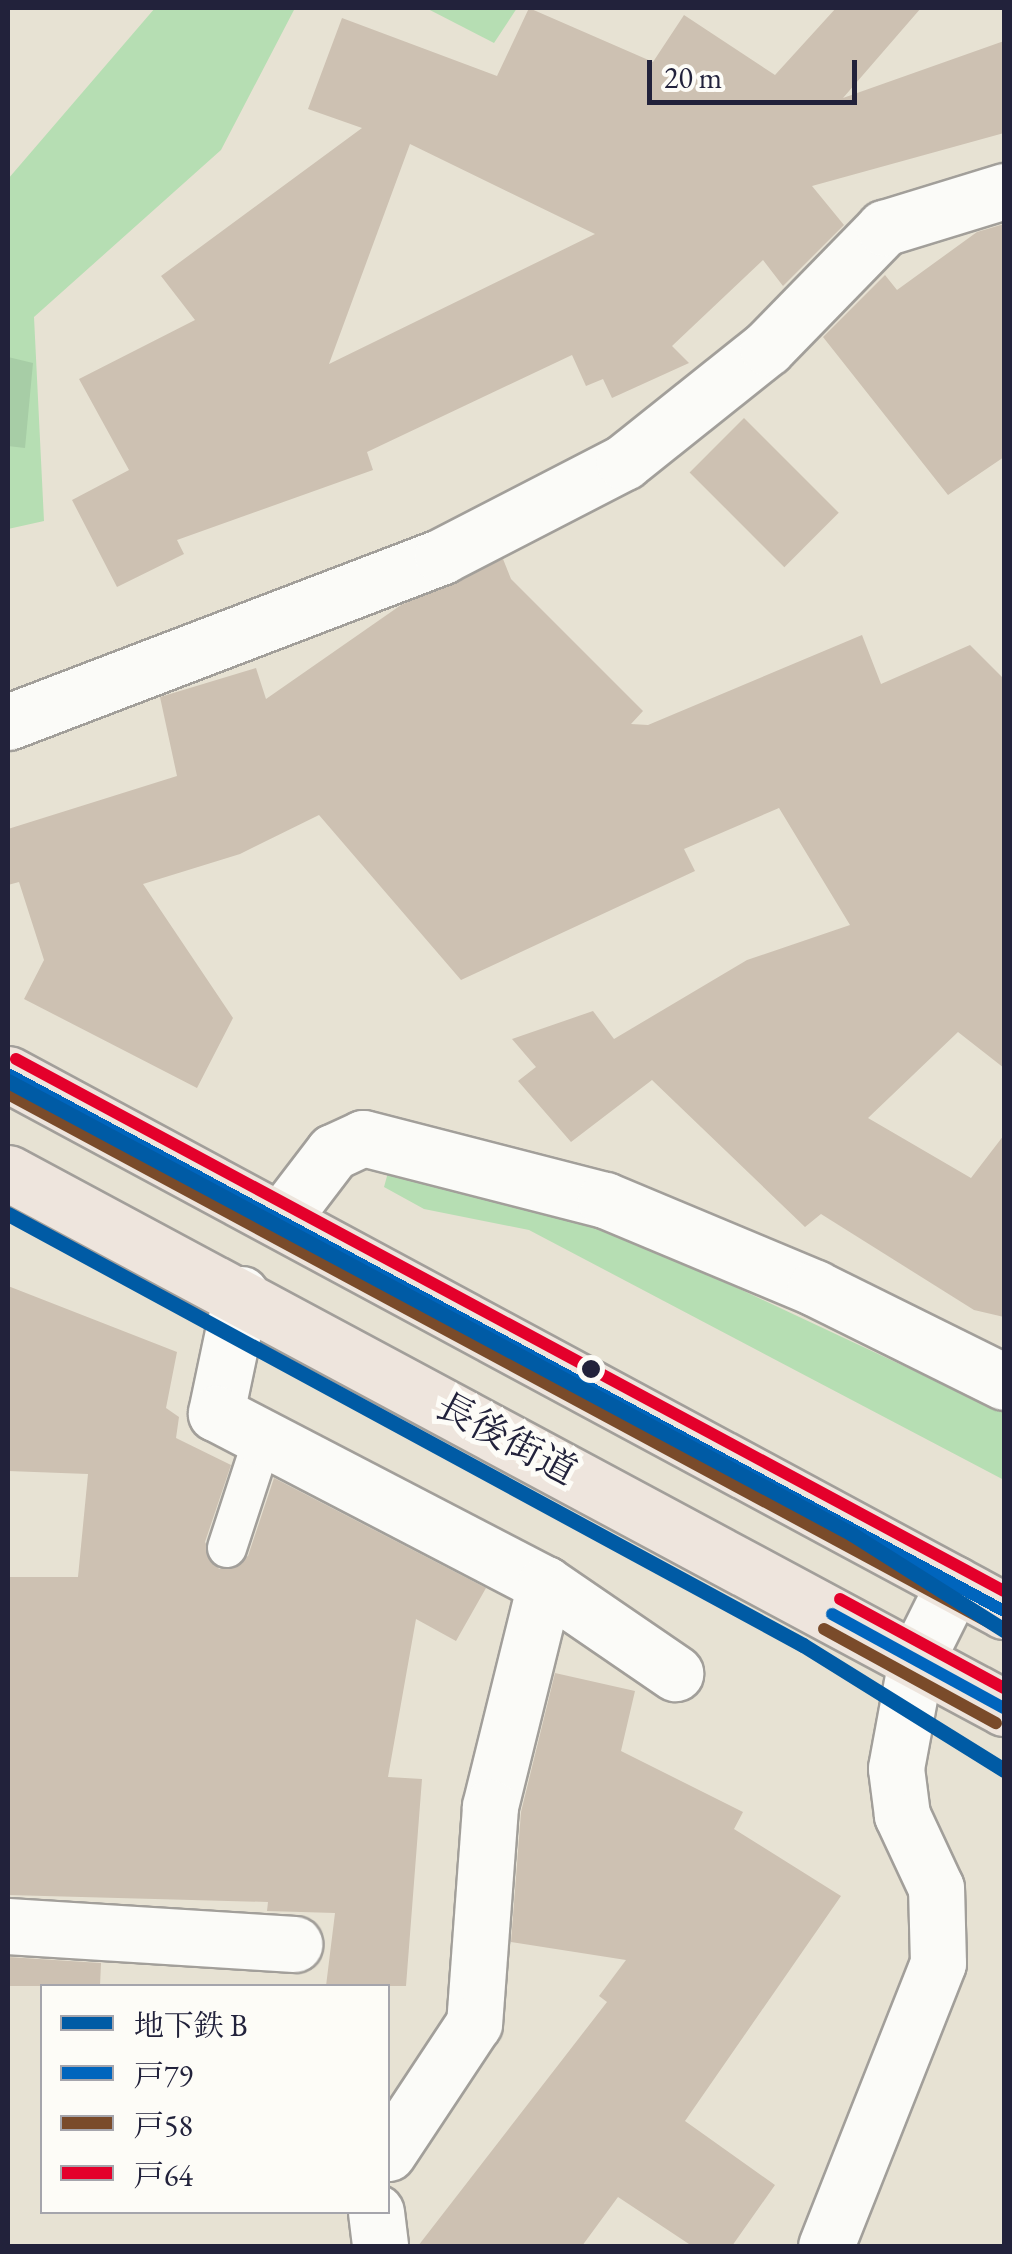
<!DOCTYPE html>
<meta charset="utf-8">
<style>
body{margin:0}
#map{position:relative;width:1012px;height:2254px;overflow:hidden;background:#e7e2d3;font-family:"EB Garamond","Noto Serif JP",serif}
div>[style]{position:absolute}
.green>*{inset:0;background:#b6deb3}
.forest>*{inset:0;background:#a7cda6}
.building>*{inset:0;background:#cdc1b2;transform-origin:0 0}
.roads{filter:drop-shadow(2px 0 #a29f9a) drop-shadow(-2px 0 #a29f9a) drop-shadow(0 2px #a29f9a) drop-shadow(0 -2px #a29f9a)}
.lane>*{height:38px;margin:-19px;padding:0 19px;transform-origin:19px;border-radius:19px;background:#fbfbf8}
.street>*{height:55px;margin:-27.5px;padding:0 27.5px;transform-origin:27.5px;border-radius:27.5px;background:#fbfbf8}
.primary>*{height:55px;margin:-27.5px;padding:0 27.5px;transform-origin:27.5px;border-radius:27.5px;background:#eee5dd}
.bus-1>*{height:12px;margin:-6px;padding:0 6px;transform-origin:6px;border-radius:6px;background:#0065bd}
.bus-2>*{height:12px;margin:-6px;padding:0 6px;transform-origin:6px;border-radius:6px;background:#7a4b2a}
.bus-3>*{height:12px;margin:-6px;padding:0 6px;transform-origin:6px;border-radius:6px;background:#e4002b}
.metro-1>*{height:15px;margin:-7.5px;padding:0 7.5px;transform-origin:7.5px;border-radius:7.5px;background:#005ba5}
.dots>*{width:28px;height:28px;translate:-50% -50%;box-sizing:border-box;border:5px solid #fdfcf7;border-radius:50%}
span{translate:-50% -50%;white-space:nowrap;text-align:center;line-height:1.15;-webkit-text-stroke:10px #fdfcf7;paint-order:stroke}
.street-label{font-size:38px;color:#22223b}
.frame{position:absolute;inset:0;border:10px solid #22223b;pointer-events:none}
.legend{position:absolute;left:40px;top:1984px;width:350px;height:230px;box-sizing:border-box;background:#fdfcf7;border:2px solid #a5a5ac;margin:0;padding:12px 18px;list-style:none;font-size:30px;color:#22223b}
.legend li{display:flex;align-items:center;gap:20px;height:50px}
.legend b{width:50px;border:2px solid #a5a5ac}
.scale{position:absolute;left:647px;top:60px;width:210px;height:45px;box-sizing:border-box;border:5px solid #22223b;border-top:0;padding-left:12px;font-size:30px;line-height:35px;white-space:nowrap;color:#22223b;-webkit-text-stroke:8px #fdfcf7;paint-order:stroke}
</style>
<div id="map">
<div class="green">
<i style="clip-path:polygon(155px 8px,295px 8px,221px 150px,34px 317px,44px 521px,8px 529px,8px 179px)"></i>
<i style="clip-path:polygon(426px 8px,517px 8px,494px 43px)"></i>
<i style="clip-path:polygon(389px 1169px,599px 1223px,1004px 1413px,1004px 1480px,529px 1230px,424px 1209px,384px 1187px)"></i>
</div>
<div class="forest">
<i style="clip-path:polygon(8px 357px,33px 363px,25px 448px,8px 446px)"></i>
</div>
<div class="building">
<i style="clip-path:polygon(evenodd,529px 8px,653px 62px,684px 15px,775px 75px,836px 8px,921px 8px,843px 98px,1004px 41px,1004px 133px,812px 186px,844px 225px,783px 286px,763px 260px,672px 346px,689px 363px,612px 398px,603px 379px,586px 386px,572px 355px,367px 452px,373px 470px,177px 540px,184px 554px,117px 587px,72px 500px,129px 470px,79px 379px,195px 320px,161px 276px,362px 128px,308px 109px,342px 18px,497px 76px,529px 8px,410px 144px,595px 234px,329px 364px,410px 144px)"></i>
<i style="clip-path:polygon(1004px 224px,1004px 457px,948px 495px,823px 337px,885px 275px,897px 290px,977px 232px)"></i>
<i style="left:744px;top:418px;width:134px;height:77px;rotate:45deg"></i>
<i style="clip-path:polygon(503px 559px,511px 579px,643px 711px,631px 724px,648px 725px,862px 635px,881px 684px,970px 645px,1004px 679px,1004px 1068px,958px 1032px,868px 1118px,971px 1178px,1004px 1135px,1004px 1317px,974px 1310px,821px 1214px,805px 1227px,652px 1080px,571px 1142px,518px 1081px,536px 1067px,512px 1039px,593px 1011px,614px 1039px,747px 960px,850px 925px,779px 808px,684px 849px,695px 871px,461px 980px,319px 815px,240px 854px,143px 884px,233px 1018px,197px 1088px,24px 999px,44px 960px,19px 882px,8px 885px,8px 829px,177px 776px,160px 697px,256px 668px,266px 699px,401px 605px)"></i>
<i style="clip-path:polygon(8px 1286px,177px 1352px,166px 1408px,179px 1417px,176px 1438px,231px 1465px,205px 1542px,219px 1569px,248px 1556px,274px 1478px,486px 1588px,456px 1641px,416px 1619px,388px 1777px,422px 1779px,406px 1986px,326px 1986px,335px 1913px,267px 1911px,268px 1902px,8px 1895px,8px 1577px,78px 1577px,88px 1474px,8px 1471px)"></i>
<i style="clip-path:polygon(555px 1673px,635px 1691px,621px 1751px,743px 1812px,734px 1829px,841px 1896px,685px 2121px,775px 2185px,732px 2246px,692px 2246px,618px 2197px,582px 2246px,418px 2246px,607px 2002px,599px 1996px,626px 1960px,511px 1942px,521px 1812px)"></i>
<i style="clip-path:polygon(8px 1957px,101px 1963px,100px 1986px,8px 1986px)"></i>
</div>
<div class="roads">
<div class="lane">
<i style="left:227px;top:1548px;width:116px;rotate:-71.9deg"></i>
</div>
<div class="street">
<i style="left:8px;top:722px;width:465px;rotate:-20.9deg"></i>
<i style="left:442px;top:556px;width:205px;rotate:-27.3deg"></i>
<i style="left:624px;top:462px;width:183px;rotate:-38.6deg"></i>
<i style="left:767px;top:348px;width:168px;rotate:-45.7deg"></i>
<i style="left:884px;top:228px;width:126px;rotate:-17.1deg"></i>
<i style="left:284px;top:1216px;width:81px;rotate:-52.6deg"></i>
<i style="left:333px;top:1152px;width:33px;rotate:-25deg"></i>
<i style="left:363px;top:1138px;width:250px;rotate:14.4deg"></i>
<i style="left:605px;top:1200px;width:228px;rotate:22.7deg"></i>
<i style="left:815px;top:1288px;width:211px;rotate:26.4deg"></i>
<i style="left:241px;top:1294px;width:122px;rotate:101.9deg"></i>
<i style="left:216px;top:1413px;width:371px;rotate:27.5deg"></i>
<i style="left:545px;top:1584px;width:230px;rotate:103.9deg"></i>
<i style="left:490px;top:1807px;width:217px;rotate:94.2deg"></i>
<i style="left:474px;top:2023px;width:156px;rotate:123.5deg"></i>
<i style="left:545px;top:1584px;width:158px;rotate:34.4deg"></i>
<i style="left:8px;top:1926px;width:287px;rotate:3.6deg"></i>
<i style="left:376px;top:2212px;width:34px;rotate:83deg"></i>
<i style="left:826px;top:2246px;width:304px;rotate:-68.4deg"></i>
<i style="left:938px;top:1963px;width:75px;rotate:-91.5deg"></i>
<i style="left:936px;top:1888px;width:81px;rotate:-115deg"></i>
<i style="left:902px;top:1815px;width:47px;rotate:-97.3deg"></i>
<i style="left:896px;top:1768px;width:110px;rotate:-79.5deg"></i>
<i style="left:916px;top:1660px;width:85px;rotate:-63.4deg"></i>
</div>
<div class="primary">
<i style="left:8px;top:1074px;width:1132px;rotate:28.33deg"></i>
<i style="left:8px;top:1173px;width:1131px;rotate:28.24deg"></i>
</div>
</div>
<div class="bus-1">
<i style="left:8px;top:1074px;width:1132px;rotate:28.33deg"></i>
<i style="left:832px;top:1614px;width:196px;rotate:28.7deg"></i>
</div>
<div class="bus-2">
<i style="left:8px;top:1094px;width:1122px;rotate:28.3deg"></i>
<i style="left:824px;top:1629px;width:196px;rotate:28.7deg"></i>
</div>
<div class="bus-3">
<i style="left:16px;top:1059px;width:1122px;rotate:28.3deg"></i>
<i style="left:840px;top:1599px;width:187px;rotate:28.5deg"></i>
</div>
<div class="metro-1">
<i style="left:8px;top:1081px;width:958px;rotate:28.22deg"></i>
<i style="left:852px;top:1534px;width:180px;rotate:32.3deg"></i>
<i style="left:8px;top:1214px;width:904px;rotate:28.46deg"></i>
<i style="left:803px;top:1645px;width:237px;rotate:31.9deg"></i>
</div>
<div class="dots">
<i style="left:591px;top:1369px;background:#22223b"></i>
</div>
<div class="street-label">
<span style="left:507px;top:1438px;rotate:28deg">長後街道</span>
</div>
<div class="frame"></div>
<ul class="legend">
<li><b style="height:12px;background:#005ba5"></b>地下鉄 B</li>
<li><b style="height:12px;background:#0065bd"></b>戸79</li>
<li><b style="height:12px;background:#7a4b2a"></b>戸58</li>
<li><b style="height:12px;background:#e4002b"></b>戸64</li>
</ul>
<div class="scale">20 m</div>
</div>
